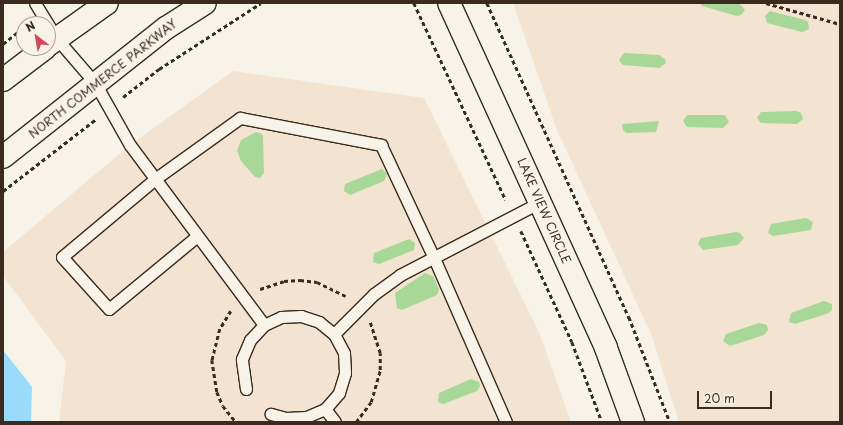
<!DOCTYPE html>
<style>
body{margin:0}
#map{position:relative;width:843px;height:425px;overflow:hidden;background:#f7f3e8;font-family:"Playpen Sans",sans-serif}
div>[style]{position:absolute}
.built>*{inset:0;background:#f2e4d0}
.green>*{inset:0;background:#a7d898}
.water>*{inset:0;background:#9adafb}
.path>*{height:2.5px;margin-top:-1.25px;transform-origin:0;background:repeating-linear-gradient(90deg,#3b2a1e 0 4px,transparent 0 7px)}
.roads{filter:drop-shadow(1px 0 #3b2a1e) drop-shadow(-1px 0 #3b2a1e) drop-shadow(0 1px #3b2a1e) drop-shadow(0 -1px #3b2a1e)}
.lane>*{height:11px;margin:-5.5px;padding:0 5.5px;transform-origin:5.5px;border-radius:5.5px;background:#f7f3e8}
.street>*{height:22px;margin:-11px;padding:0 11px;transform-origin:11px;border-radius:11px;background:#f7f3e8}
span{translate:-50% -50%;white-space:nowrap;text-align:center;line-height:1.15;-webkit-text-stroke:4px #f7f3e8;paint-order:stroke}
.street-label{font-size:12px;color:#3b2a1e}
.frame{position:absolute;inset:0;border:4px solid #3b2a1e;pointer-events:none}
.north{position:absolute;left:16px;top:16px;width:40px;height:40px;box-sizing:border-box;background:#f7f3e8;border:1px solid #aca397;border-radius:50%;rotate:329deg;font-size:11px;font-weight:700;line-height:16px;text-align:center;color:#3b2a1e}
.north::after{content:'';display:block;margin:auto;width:14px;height:18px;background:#d1495b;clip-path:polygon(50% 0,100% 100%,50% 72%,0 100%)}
.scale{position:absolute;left:697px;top:391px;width:75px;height:18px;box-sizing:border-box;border:2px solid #3b2a1e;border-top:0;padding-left:5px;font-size:12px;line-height:14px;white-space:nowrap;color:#3b2a1e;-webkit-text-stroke:3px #f7f3e8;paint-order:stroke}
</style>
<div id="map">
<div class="built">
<i style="clip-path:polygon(513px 3px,840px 3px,840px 422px,679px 422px,651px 334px,557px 130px)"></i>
<i style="clip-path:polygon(233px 71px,424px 98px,539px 332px,571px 422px,59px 422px,66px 361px,3px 276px,3px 252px,130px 145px)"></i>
</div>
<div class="green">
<i style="clip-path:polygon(700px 3px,739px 3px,745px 10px,741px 15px,737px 16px,702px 6px)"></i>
<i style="clip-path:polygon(770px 11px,805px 20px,808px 22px,809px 29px,802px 32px,767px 23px,765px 16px)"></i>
<i style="clip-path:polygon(624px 53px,659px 55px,665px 59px,666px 63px,659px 68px,623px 65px,619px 60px)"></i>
<i style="clip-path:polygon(796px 111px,801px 113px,803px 119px,797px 124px,761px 123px,757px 118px,761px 112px)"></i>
<i style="clip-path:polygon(687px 115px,725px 115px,729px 122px,723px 128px,687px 127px,683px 121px)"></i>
<i style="clip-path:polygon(659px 121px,656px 132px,627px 133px,623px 130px,622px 124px)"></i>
<i style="clip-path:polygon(256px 132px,262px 134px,263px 137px,264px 173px,260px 178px,255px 177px,241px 161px,237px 151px,241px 140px)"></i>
<i style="clip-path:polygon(382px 169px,387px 174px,384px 181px,350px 195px,344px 191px,345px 184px)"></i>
<i style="clip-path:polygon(806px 218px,813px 222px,811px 230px,773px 236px,768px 233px,771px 224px)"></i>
<i style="clip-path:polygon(736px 232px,740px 233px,744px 238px,738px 245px,703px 250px,698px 244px,701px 238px)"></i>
<i style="clip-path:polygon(409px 239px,415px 243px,414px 250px,379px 264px,373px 262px,374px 253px)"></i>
<i style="clip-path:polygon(425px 273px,433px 276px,439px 289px,437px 295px,402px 310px,397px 308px,395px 293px)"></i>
<i style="clip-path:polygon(824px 301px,832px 304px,832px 310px,829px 313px,795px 324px,789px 322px,791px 313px)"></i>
<i style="clip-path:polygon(759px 323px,767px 325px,768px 330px,764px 335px,730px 346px,723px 341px,726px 334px)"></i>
<i style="clip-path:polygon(471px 379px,479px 382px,480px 386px,477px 391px,443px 404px,438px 402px,439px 393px)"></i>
</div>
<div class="water">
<i style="clip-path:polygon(3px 350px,32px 387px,31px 422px,3px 422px)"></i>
</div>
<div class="path">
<i style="left:414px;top:3px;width:217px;rotate:65deg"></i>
<i style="left:487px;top:3px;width:345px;rotate:65.7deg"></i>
<i style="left:629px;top:317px;width:113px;rotate:68.7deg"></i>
<i style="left:766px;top:3px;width:77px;rotate:15.8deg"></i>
<i style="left:3px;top:44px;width:27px;rotate:-39deg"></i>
<i style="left:123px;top:97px;width:46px;rotate:-37.9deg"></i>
<i style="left:159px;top:69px;width:121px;rotate:-32.9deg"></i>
<i style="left:3px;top:191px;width:118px;rotate:-37.7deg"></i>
<i style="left:521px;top:231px;width:122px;rotate:65.3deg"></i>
<i style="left:572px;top:342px;width:85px;rotate:69.4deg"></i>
<i style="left:260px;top:289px;width:25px;rotate:-18deg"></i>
<i style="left:284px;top:281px;width:16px;rotate:-4deg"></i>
<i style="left:300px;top:280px;width:17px;rotate:7deg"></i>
<i style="left:317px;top:282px;width:32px;rotate:26deg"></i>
<i style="left:231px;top:311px;width:21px;rotate:121deg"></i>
<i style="left:220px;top:329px;width:32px;rotate:104deg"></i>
<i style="left:212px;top:360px;width:32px;rotate:81deg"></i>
<i style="left:217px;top:392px;width:15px;rotate:67deg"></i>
<i style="left:223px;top:406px;width:21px;rotate:51deg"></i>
<i style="left:356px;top:422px;width:25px;rotate:-53deg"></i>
<i style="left:371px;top:402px;width:33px;rotate:-74deg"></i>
<i style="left:380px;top:370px;width:17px;rotate:-90deg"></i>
<i style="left:380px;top:353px;width:32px;rotate:-108deg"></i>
</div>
<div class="roads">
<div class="lane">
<i style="left:35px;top:3px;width:42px;rotate:58.6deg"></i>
<i style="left:57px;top:39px;width:58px;rotate:49.2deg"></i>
<i style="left:95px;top:83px;width:71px;rotate:60.6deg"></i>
<i style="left:130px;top:145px;width:224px;rotate:53.3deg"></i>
<i style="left:196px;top:237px;width:113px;rotate:140.4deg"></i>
<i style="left:109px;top:309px;width:70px;rotate:-132.1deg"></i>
<i style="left:62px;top:257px;width:121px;rotate:-40deg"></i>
<i style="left:155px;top:179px;width:105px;rotate:-35.7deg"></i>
<i style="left:240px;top:118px;width:144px;rotate:10.8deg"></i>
<i style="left:381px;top:145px;width:125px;rotate:64.9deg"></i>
<i style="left:434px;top:258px;width:179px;rotate:66.3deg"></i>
<i style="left:334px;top:334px;width:57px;rotate:-45deg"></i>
<i style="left:374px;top:294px;width:32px;rotate:-36deg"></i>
<i style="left:400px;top:275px;width:158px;rotate:-27.5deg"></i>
<i style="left:246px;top:389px;width:30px;rotate:-98deg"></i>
<i style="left:242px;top:359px;width:21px;rotate:-67deg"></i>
<i style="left:250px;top:340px;width:21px;rotate:-47deg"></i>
<i style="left:264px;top:325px;width:19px;rotate:-25deg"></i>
<i style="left:281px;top:317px;width:20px;rotate:-3deg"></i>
<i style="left:301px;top:316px;width:19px;rotate:18deg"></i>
<i style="left:319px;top:322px;width:19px;rotate:39deg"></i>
<i style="left:334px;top:334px;width:21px;rotate:62deg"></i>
<i style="left:344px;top:353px;width:20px;rotate:87deg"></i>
<i style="left:345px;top:373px;width:21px;rotate:107deg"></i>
<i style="left:339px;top:393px;width:21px;rotate:131deg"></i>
<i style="left:325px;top:409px;width:21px;rotate:157deg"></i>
<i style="left:306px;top:417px;width:20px;rotate:177deg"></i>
<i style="left:286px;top:418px;width:16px;rotate:-165deg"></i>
<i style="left:325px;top:409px;width:16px;rotate:52deg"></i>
</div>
<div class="street">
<i style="left:449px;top:3px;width:379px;rotate:65.5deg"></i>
<i style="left:606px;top:348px;width:79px;rotate:70deg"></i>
<i style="left:48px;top:45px;width:72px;rotate:-35.4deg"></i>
<i style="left:3px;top:80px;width:53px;rotate:-37.3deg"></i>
<i style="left:3px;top:157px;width:208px;rotate:-38.4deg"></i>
<i style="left:166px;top:28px;width:46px;rotate:-32.7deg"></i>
</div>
</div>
<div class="street-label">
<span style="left:103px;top:79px;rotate:-38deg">NORTH COMMERCE PARKWAY</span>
<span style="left:544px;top:211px;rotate:66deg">LAKE VIEW CIRCLE</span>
</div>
<div class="frame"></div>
<div class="north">N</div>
<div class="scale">20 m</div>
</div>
